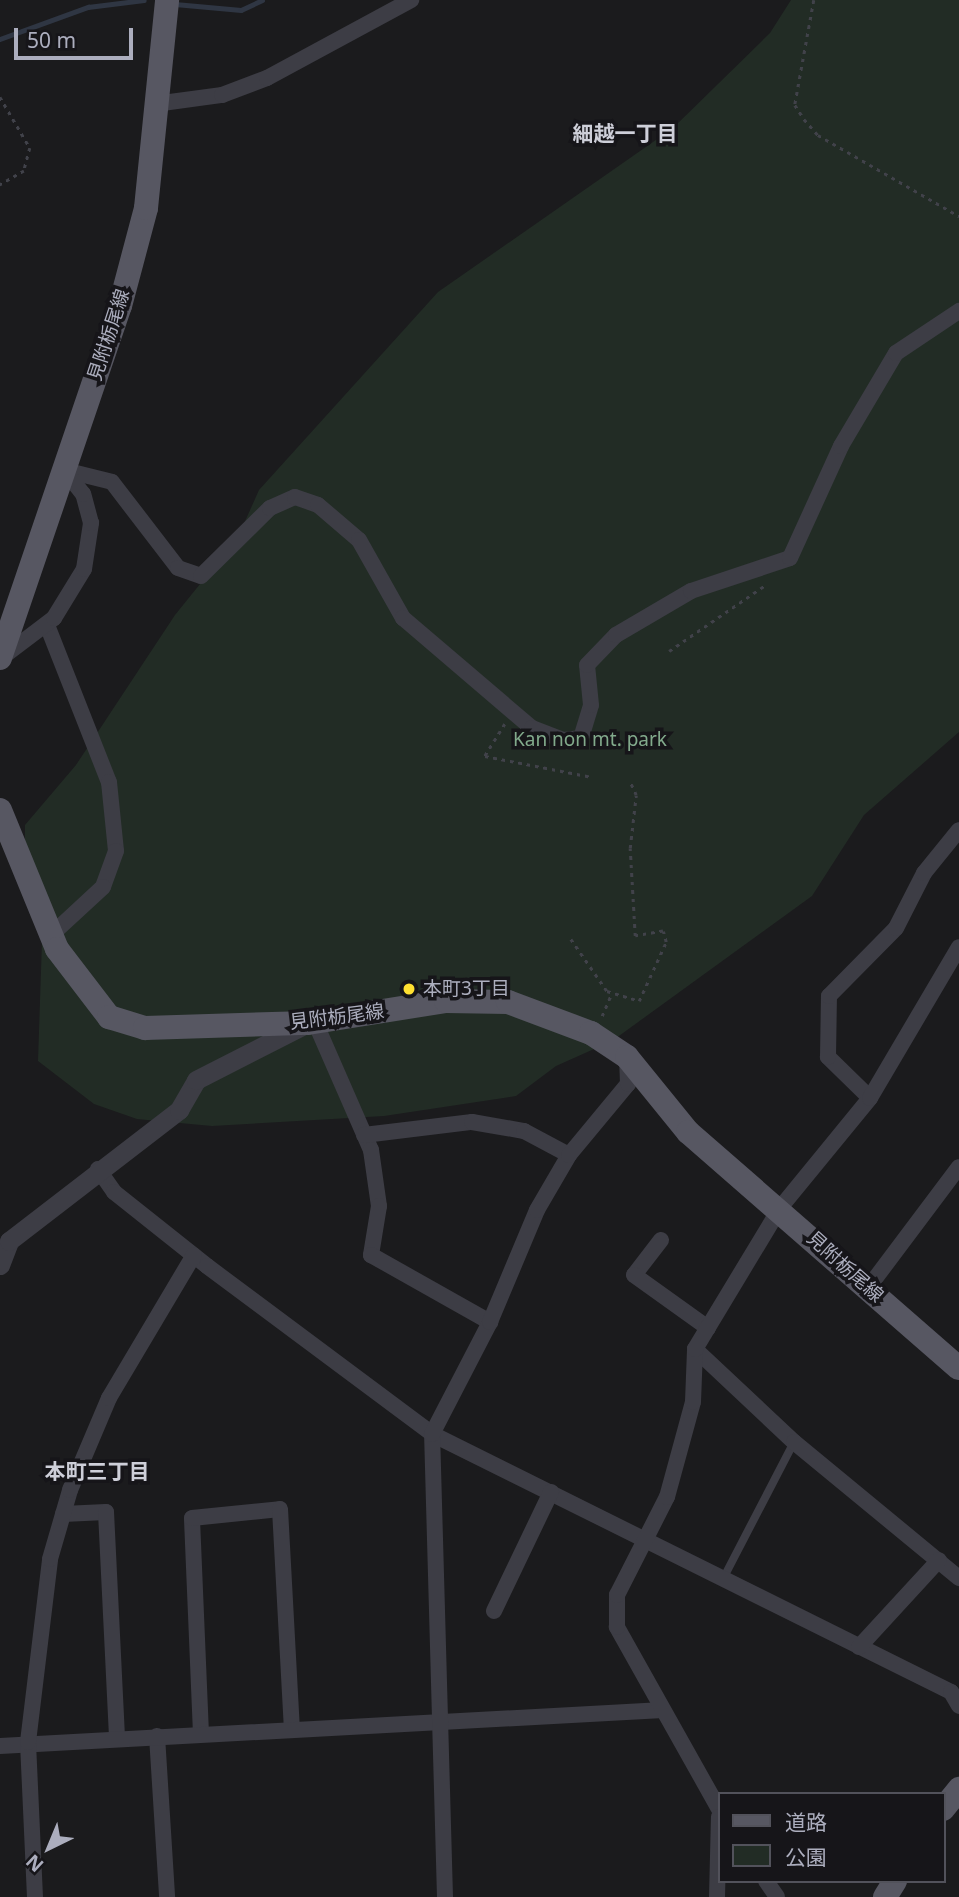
<!DOCTYPE html>
<meta charset="utf-8">
<style>
body{margin:0}
#map{position:relative;width:959px;height:1897px;overflow:hidden;background:#1b1b1d;font-family:"Noto Sans","Noto Sans JP",sans-serif}
div>[style]{position:absolute}
.green>*{inset:0;background:#222c25}
.stream>*{height:4.5px;margin:-2.25px;padding:0 2.25px;transform-origin:2.25px;border-radius:2.25px;background:#2f3643}
.path>*{height:2.5px;margin-top:-1.25px;transform-origin:0;background:repeating-linear-gradient(90deg,#41424a 0 3.5px,transparent 0 8.5px)}
.service>*{height:8px;margin:-4px;padding:0 4px;transform-origin:4px;border-radius:4px;background:#3d3d45}
.minor>*{height:16px;margin:-8px;padding:0 8px;transform-origin:8px;border-radius:8px;background:#3d3d45}
.tertiary>*{height:19px;margin:-9.5px;padding:0 9.5px;transform-origin:9.5px;border-radius:9.5px;background:#3d3d45}
.primary>*{height:24px;margin:-12px;padding:0 12px;transform-origin:12px;border-radius:12px;background:#575762}
.dots>*{width:19px;height:19px;translate:-50% -50%;box-sizing:border-box;border:4px solid #161519;border-radius:50%}
span{translate:-50% -50%;white-space:nowrap;text-align:center;line-height:1.15;-webkit-text-stroke:7px #161519;paint-order:stroke}
.street-label{font-size:19px;color:#acaebe}
.park-label{font-size:19px;color:#82aa8c}
.poi-label{font-size:19px;color:#acaebe}
.left{translate:0 -50%;text-align:left}
.neighbourhood-label{font-size:21px;color:#cecfd9;font-weight:700}
.legend{position:absolute;left:718px;top:1792px;width:228px;height:91px;box-sizing:border-box;background:#161519;border:2px solid #52525b;margin:0;padding:9px 12px;list-style:none;font-size:21px;color:#acaebe}
.legend li{display:flex;align-items:center;gap:14px;height:35px}
.legend b{width:35px;border:2px solid #52525b}
.north{position:absolute;left:14px;top:1813px;width:70px;height:70px;-webkit-text-stroke:5px #161519;paint-order:stroke;rotate:223deg;font-size:19px;font-weight:700;line-height:28px;text-align:center;color:#acaebe}
.north::after{content:'';display:block;margin:auto;width:24px;height:32px;background:#acaebe;clip-path:polygon(50% 0,100% 100%,50% 72%,0 100%)}
.scale{position:absolute;left:14px;top:28px;width:119px;height:32px;box-sizing:border-box;border:4px solid #acaebe;border-top:0;padding-left:9px;font-size:21px;line-height:24px;white-space:nowrap;color:#acaebe;-webkit-text-stroke:5px #161519;paint-order:stroke}
</style>
<div id="map">
<div class="green">
<i style="clip-path:polygon(791px 0,959px 0,959px 732px,864px 815px,812px 896px,612px 1041px,556px 1066px,516px 1096px,384px 1116px,212px 1126px,137px 1119px,94px 1104px,38px 1061px,42px 941px,25px 869px,25px 825px,76px 765px,175px 615px,238px 537px,259px 490px,438px 292px,673px 128px,770px 33px)"></i>
</div>
<div class="stream">
<i style="left:175px;top:4px;width:66px;rotate:5.2deg"></i>
<i style="left:241px;top:10px;width:23px;rotate:-25deg"></i>
<i style="left:0;top:39px;width:94px;rotate:-20deg"></i>
<i style="left:88px;top:7px;width:56px;rotate:-7.1deg"></i>
</div>
<div class="path">
<i style="left:814px;top:0;width:107px;rotate:100.3deg"></i>
<i style="left:795px;top:105px;width:17px;rotate:57deg"></i>
<i style="left:804px;top:119px;width:21px;rotate:49deg"></i>
<i style="left:818px;top:135px;width:163px;rotate:29.9deg"></i>
<i style="left:0;top:97px;width:59px;rotate:59.5deg"></i>
<i style="left:30px;top:148px;width:24px;rotate:105deg"></i>
<i style="left:24px;top:171px;width:28px;rotate:150deg"></i>
<i style="left:669px;top:651px;width:119px;rotate:-34.4deg"></i>
<i style="left:505px;top:724px;width:38px;rotate:122deg"></i>
<i style="left:485px;top:756px;width:109px;rotate:11.1deg"></i>
<i style="left:571px;top:939px;width:63px;rotate:55.3deg"></i>
<i style="left:607px;top:991px;width:34px;rotate:17deg"></i>
<i style="left:639px;top:1001px;width:65px;rotate:-65.4deg"></i>
<i style="left:666px;top:942px;width:11px;rotate:-105deg"></i>
<i style="left:663px;top:931px;width:28px;rotate:170deg"></i>
<i style="left:635px;top:936px;width:88px;rotate:-93.3deg"></i>
<i style="left:630px;top:848px;width:53px;rotate:-83.5deg"></i>
<i style="left:636px;top:795px;width:14px;rotate:-115deg"></i>
<i style="left:602px;top:1016px;width:25px;rotate:-67deg"></i>
</div>
<div class="service">
<i style="left:724px;top:1577px;width:152px;rotate:-62.6deg"></i>
</div>
<div class="minor">
<i style="left:155px;top:104px;width:68px;rotate:-7.7deg"></i>
<i style="left:222px;top:95px;width:48px;rotate:-20.7deg"></i>
<i style="left:267px;top:78px;width:164px;rotate:-28.4deg"></i>
<i style="left:64px;top:470px;width:49px;rotate:14deg"></i>
<i style="left:112px;top:482px;width:108px;rotate:52.5deg"></i>
<i style="left:178px;top:568px;width:24px;rotate:19deg"></i>
<i style="left:201px;top:576px;width:97px;rotate:-44.6deg"></i>
<i style="left:270px;top:508px;width:27px;rotate:-24deg"></i>
<i style="left:295px;top:497px;width:24px;rotate:19deg"></i>
<i style="left:318px;top:505px;width:54px;rotate:40.5deg"></i>
<i style="left:359px;top:540px;width:90px;rotate:60.6deg"></i>
<i style="left:403px;top:618px;width:170px;rotate:40.5deg"></i>
<i style="left:532px;top:728px;width:34px;rotate:21deg"></i>
<i style="left:564px;top:740px;width:17px;rotate:-7deg"></i>
<i style="left:581px;top:738px;width:34px;rotate:-73deg"></i>
<i style="left:591px;top:705px;width:40px;rotate:-95.7deg"></i>
<i style="left:587px;top:665px;width:42px;rotate:-46deg"></i>
<i style="left:616px;top:635px;width:87px;rotate:-30.4deg"></i>
<i style="left:691px;top:591px;width:104px;rotate:-18.4deg"></i>
<i style="left:790px;top:558px;width:123px;rotate:-65.5deg"></i>
<i style="left:841px;top:446px;width:108px;rotate:-59.4deg"></i>
<i style="left:896px;top:353px;width:76px;rotate:-33.7deg"></i>
<i style="left:47px;top:625px;width:169px;rotate:68.5deg"></i>
<i style="left:109px;top:782px;width:69px;rotate:84.2deg"></i>
<i style="left:116px;top:851px;width:38px;rotate:110deg"></i>
<i style="left:103px;top:887px;width:69px;rotate:137.3deg"></i>
<i style="left:0;top:659px;width:68px;rotate:-37.2deg"></i>
<i style="left:54px;top:618px;width:57px;rotate:-58.5deg"></i>
<i style="left:84px;top:569px;width:47px;rotate:-81.3deg"></i>
<i style="left:91px;top:523px;width:30px;rotate:-105deg"></i>
<i style="left:83px;top:494px;width:31px;rotate:-128deg"></i>
<i style="left:315px;top:1022px;width:140px;rotate:66.4deg"></i>
<i style="left:371px;top:1150px;width:57px;rotate:81.9deg"></i>
<i style="left:379px;top:1206px;width:50px;rotate:99.3deg"></i>
<i style="left:371px;top:1255px;width:137px;rotate:29.4deg"></i>
<i style="left:870px;top:1098px;width:59px;rotate:-135.7deg"></i>
<i style="left:828px;top:1057px;width:61px;rotate:-89.1deg"></i>
<i style="left:829px;top:996px;width:95px;rotate:-45.4deg"></i>
<i style="left:896px;top:928px;width:62px;rotate:-63deg"></i>
<i style="left:924px;top:873px;width:55px;rotate:-50.9deg"></i>
<i style="left:364px;top:1135px;width:109px;rotate:-6.9deg"></i>
<i style="left:472px;top:1122px;width:53px;rotate:9.8deg"></i>
<i style="left:524px;top:1131px;width:51px;rotate:28.1deg"></i>
<i style="left:98px;top:1169px;width:28px;rotate:55deg"></i>
<i style="left:114px;top:1192px;width:119px;rotate:38.5deg"></i>
<i style="left:207px;top:1266px;width:281px;rotate:36.7deg"></i>
<i style="left:432px;top:1434px;width:580px;rotate:26.43deg"></i>
<i style="left:951px;top:1692px;width:16px;rotate:60deg"></i>
<i style="left:661px;top:1240px;width:44px;rotate:127.6deg"></i>
<i style="left:634px;top:1275px;width:91px;rotate:35.6deg"></i>
<i style="left:868px;top:1288px;width:151px;rotate:-53.1deg"></i>
<i style="left:695px;top:1349px;width:136px;rotate:43.2deg"></i>
<i style="left:794px;top:1442px;width:214px;rotate:39.5deg"></i>
<i style="left:63px;top:1514px;width:43px;rotate:-2.7deg"></i>
<i style="left:106px;top:1512px;width:226px;rotate:87.2deg"></i>
<i style="left:494px;top:1611px;width:132px;rotate:-64.4deg"></i>
<i style="left:859px;top:1647px;width:118px;rotate:-47.4deg"></i>
<i style="left:201px;top:1734px;width:216px;rotate:-92.4deg"></i>
<i style="left:192px;top:1518px;width:88px;rotate:-5.8deg"></i>
<i style="left:280px;top:1509px;width:221px;rotate:86.9deg"></i>
<i style="left:157px;top:1736px;width:161px;rotate:86.4deg"></i>
<i style="left:0;top:1746px;width:664px;rotate:-3.11deg"></i>
<i style="left:719px;top:1809px;width:209px;rotate:-119.3deg"></i>
<i style="left:617px;top:1627px;width:32px;rotate:-90deg"></i>
<i style="left:617px;top:1595px;width:110px;rotate:-63deg"></i>
<i style="left:667px;top:1497px;width:98px;rotate:-74.7deg"></i>
<i style="left:693px;top:1402px;width:53px;rotate:-87.8deg"></i>
<i style="left:695px;top:1349px;width:165px;rotate:-58.9deg"></i>
<i style="left:780px;top:1208px;width:142px;rotate:-50.7deg"></i>
<i style="left:870px;top:1098px;width:175px;rotate:-59.5deg"></i>
<i style="left:766px;top:1881px;width:19px;rotate:55deg"></i>
<i style="left:35px;top:1897px;width:155px;rotate:-92.6deg"></i>
<i style="left:28px;top:1742px;width:184px;rotate:-83.1deg"></i>
<i style="left:50px;top:1559px;width:72px;rotate:-73.8deg"></i>
<i style="left:70px;top:1490px;width:100px;rotate:-67deg"></i>
<i style="left:109px;top:1398px;width:166px;rotate:-59.3deg"></i>
<i style="left:445px;top:1897px;width:463px;rotate:-91.6deg"></i>
<i style="left:432px;top:1434px;width:126px;rotate:-62.6deg"></i>
<i style="left:490px;top:1322px;width:121px;rotate:-67.2deg"></i>
<i style="left:537px;top:1210px;width:64px;rotate:-59.8deg"></i>
<i style="left:569px;top:1155px;width:92px;rotate:-50.3deg"></i>
<i style="left:628px;top:1084px;width:27px;rotate:-92deg"></i>
<i style="left:717px;top:1897px;width:80px;rotate:-88.6deg"></i>
</div>
<div class="tertiary">
<i style="left:0;top:1265px;width:26px;rotate:-69deg"></i>
<i style="left:9px;top:1241px;width:215px;rotate:-37.6deg"></i>
<i style="left:179px;top:1110px;width:34px;rotate:-60deg"></i>
<i style="left:196px;top:1080px;width:121px;rotate:-27deg"></i>
</div>
<div class="primary">
<i style="left:0;top:658px;width:372px;rotate:-71.2deg"></i>
<i style="left:120px;top:306px;width:101px;rotate:-75.1deg"></i>
<i style="left:146px;top:208px;width:209px;rotate:-84.2deg"></i>
<i style="left:0;top:810px;width:150px;rotate:67.7deg"></i>
<i style="left:57px;top:949px;width:86px;rotate:52.6deg"></i>
<i style="left:109px;top:1017px;width:38px;rotate:17deg"></i>
<i style="left:145px;top:1028px;width:163px;rotate:-1.8deg"></i>
<i style="left:308px;top:1023px;width:140px;rotate:-9.1deg"></i>
<i style="left:446px;top:1001px;width:62px;rotate:0.9deg"></i>
<i style="left:508px;top:1002px;width:89px;rotate:20.5deg"></i>
<i style="left:591px;top:1033px;width:43px;rotate:33.7deg"></i>
<i style="left:627px;top:1057px;width:97px;rotate:50.9deg"></i>
<i style="left:688px;top:1132px;width:359px;rotate:41.1deg"></i>
<i style="left:943px;top:1809px;width:26px;rotate:-51deg"></i>
<i style="left:885px;top:1897px;width:19px;rotate:-58deg"></i>
</div>
<div class="dots">
<i style="left:409px;top:989px;background:#ffe031"></i>
</div>
<div class="street-label">
<span style="left:109px;top:335px;rotate:-72deg">見附栃尾線</span>
<span style="left:337px;top:1017px;rotate:-7deg">見附栃尾線</span>
<span style="left:845px;top:1267px;rotate:42deg">見附栃尾線</span>
</div>
<div class="park-label">
<span style="left:590px;top:740px">Kan non mt. park</span>
</div>
<div class="poi-label">
<span class="left" style="left:423px;top:989px">本町3丁目</span>
</div>
<div class="neighbourhood-label">
<span style="left:625px;top:133px">細越一丁目</span>
<span style="left:97px;top:1471px">本町三丁目</span>
</div>
<ul class="legend">
<li><b style="height:9px;background:#575762"></b>道路</li>
<li><b style="height:19px;background:#222c25"></b>公園</li>
</ul>
<div class="north">N</div>
<div class="scale">50 m</div>
</div>
